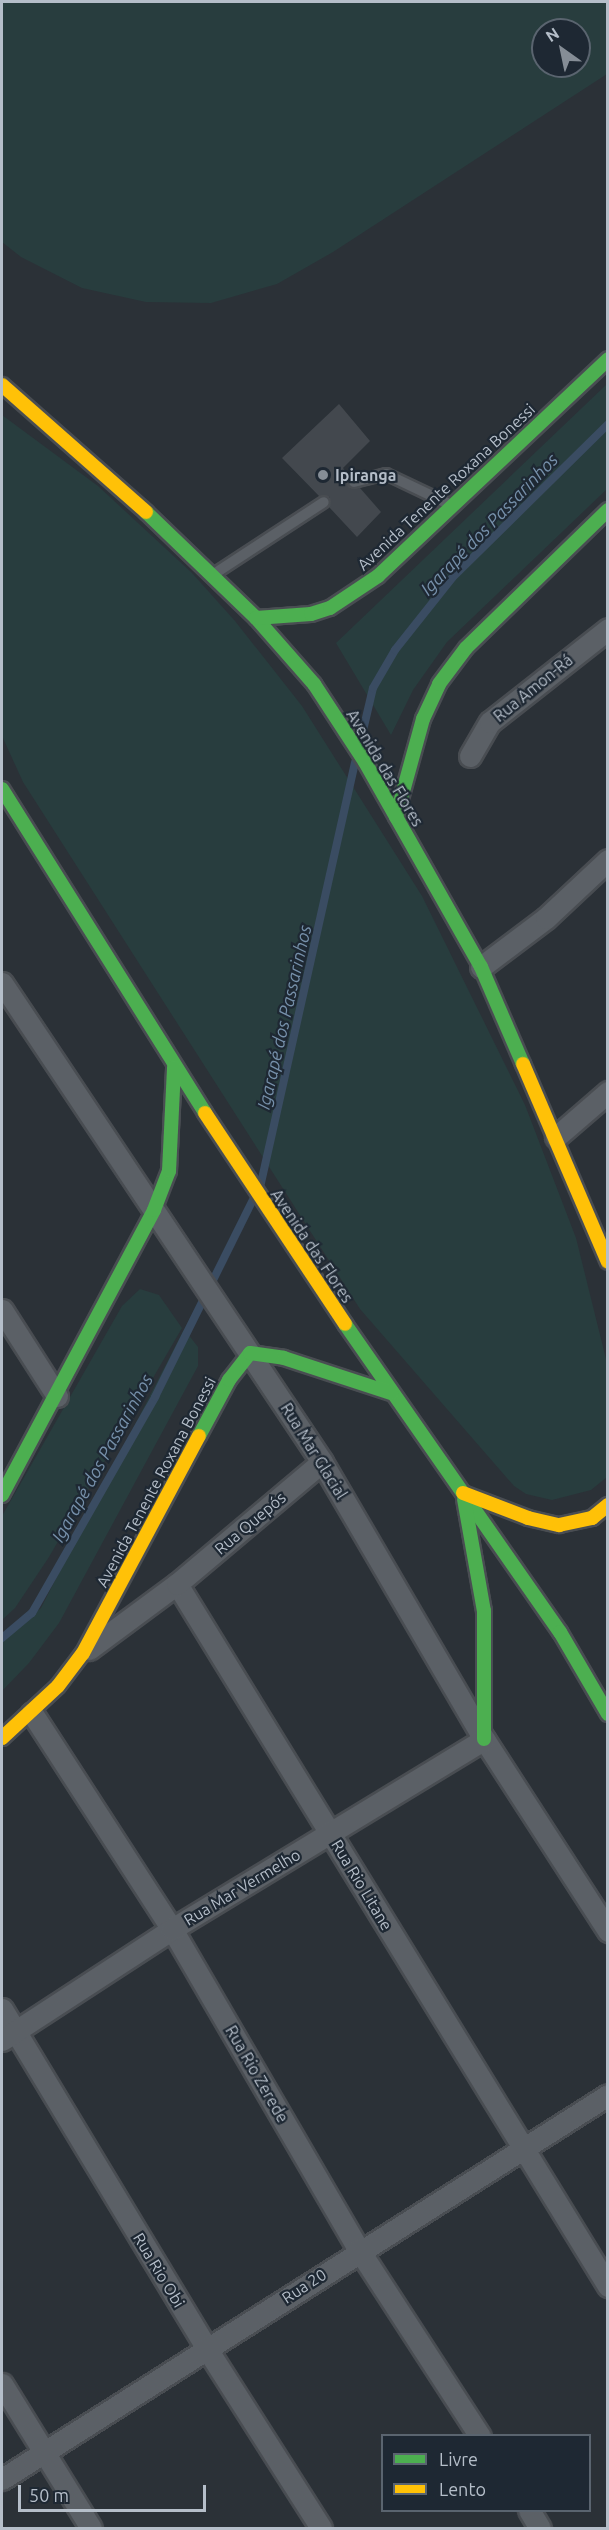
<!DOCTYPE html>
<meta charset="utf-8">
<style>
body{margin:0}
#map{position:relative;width:609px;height:2530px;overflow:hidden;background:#2b3137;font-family:Ubuntu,sans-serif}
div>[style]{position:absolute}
.green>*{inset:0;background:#283d3e}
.stream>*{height:8px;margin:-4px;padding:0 4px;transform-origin:4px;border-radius:4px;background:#3a4c62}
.building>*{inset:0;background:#43484e}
.roads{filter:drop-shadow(2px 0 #494d52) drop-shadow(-2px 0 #494d52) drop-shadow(0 2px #494d52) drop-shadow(0 -2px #494d52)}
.lane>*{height:10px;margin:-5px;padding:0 5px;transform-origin:5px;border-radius:5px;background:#5b6066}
.street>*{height:21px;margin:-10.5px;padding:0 10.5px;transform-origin:10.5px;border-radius:10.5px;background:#5b6066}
.fast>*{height:14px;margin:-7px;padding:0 7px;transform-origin:7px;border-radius:7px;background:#4caf50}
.slow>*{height:14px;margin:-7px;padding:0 7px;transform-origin:7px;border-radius:7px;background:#ffc107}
.dots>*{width:16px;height:16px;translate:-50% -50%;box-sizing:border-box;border:3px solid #1e2833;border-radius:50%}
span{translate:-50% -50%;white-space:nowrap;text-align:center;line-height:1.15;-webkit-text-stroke:4.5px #1e2833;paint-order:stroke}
.poi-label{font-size:16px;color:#b5bec9;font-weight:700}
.left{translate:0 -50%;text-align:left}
.street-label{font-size:16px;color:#b5bec9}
.water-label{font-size:18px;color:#7690aa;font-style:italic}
.frame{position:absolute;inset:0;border:3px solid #b5bec9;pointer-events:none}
.legend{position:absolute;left:381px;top:2434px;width:210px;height:78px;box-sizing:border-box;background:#1e2833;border:2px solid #5a646f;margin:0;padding:8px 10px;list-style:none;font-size:18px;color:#b5bec9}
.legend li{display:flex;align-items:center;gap:12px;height:30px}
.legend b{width:30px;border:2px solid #5a646f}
.north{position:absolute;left:531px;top:18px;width:60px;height:60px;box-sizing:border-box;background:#1e2833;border:2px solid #5a646f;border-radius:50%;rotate:327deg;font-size:16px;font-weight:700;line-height:24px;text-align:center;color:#b5bec9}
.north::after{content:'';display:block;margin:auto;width:21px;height:27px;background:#858d96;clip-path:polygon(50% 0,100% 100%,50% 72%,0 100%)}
.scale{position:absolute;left:18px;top:2485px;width:188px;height:27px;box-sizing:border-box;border:3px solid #b5bec9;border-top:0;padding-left:8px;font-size:18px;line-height:21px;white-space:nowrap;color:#b5bec9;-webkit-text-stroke:4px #1e2833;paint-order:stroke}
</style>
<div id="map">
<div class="green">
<i style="clip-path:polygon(evenodd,2px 2px,607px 2px,607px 74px,333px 252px,277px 284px,211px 303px,146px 302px,82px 288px,21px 257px,2px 242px,2px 2px,543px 30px,579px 30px,579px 66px,543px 66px,543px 30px)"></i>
<i style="clip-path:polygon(607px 384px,607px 489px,447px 642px,413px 690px,391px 735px,336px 643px)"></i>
<i style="clip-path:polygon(2px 415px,98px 486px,192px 573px,235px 621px,302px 706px,422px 896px,525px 1105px,576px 1238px,607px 1363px,607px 1477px,591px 1490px,552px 1500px,526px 1494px,514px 1486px,360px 1309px,23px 782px,2px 736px)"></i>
<i style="clip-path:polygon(140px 1289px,159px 1295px,182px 1328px,49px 1557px,15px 1608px,2px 1620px,2px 1516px,122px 1306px)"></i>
<i style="clip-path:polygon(184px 1329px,198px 1347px,198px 1366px,59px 1623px,29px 1663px,2px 1691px,2px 1641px,41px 1608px)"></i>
</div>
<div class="stream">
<i style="left:361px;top:739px;width:52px;rotate:-76.8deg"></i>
<i style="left:373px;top:688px;width:44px;rotate:-59.9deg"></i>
<i style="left:395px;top:650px;width:92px;rotate:-51.6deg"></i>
<i style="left:452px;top:578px;width:219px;rotate:-44.6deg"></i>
<i style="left:261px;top:1183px;width:431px;rotate:-77.4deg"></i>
<i style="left:2px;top:1638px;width:39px;rotate:-40deg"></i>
<i style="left:32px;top:1613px;width:249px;rotate:-60.3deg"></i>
<i style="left:155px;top:1397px;width:220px;rotate:-63.6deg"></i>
</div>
<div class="building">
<i style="clip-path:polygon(339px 404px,370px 441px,343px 468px,349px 476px,347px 484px,351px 489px,360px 488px,381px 512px,357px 537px,329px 507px,330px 497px,319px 496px,282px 458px)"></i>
</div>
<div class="roads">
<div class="lane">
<i style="left:354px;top:482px;width:33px;rotate:-14deg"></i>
<i style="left:386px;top:474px;width:70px;rotate:25.5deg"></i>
<i style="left:214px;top:574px;width:131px;rotate:-33.2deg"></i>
</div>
<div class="street">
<i style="left:470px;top:756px;width:39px;rotate:-60deg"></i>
<i style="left:490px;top:722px;width:150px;rotate:-38.2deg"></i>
<i style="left:481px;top:967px;width:81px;rotate:-37deg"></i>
<i style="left:546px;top:918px;width:85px;rotate:-43.1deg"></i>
<i style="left:2px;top:983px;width:576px;rotate:56.25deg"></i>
<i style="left:322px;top:1462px;width:321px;rotate:59.7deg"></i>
<i style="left:484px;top:1739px;width:229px;rotate:57.1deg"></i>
<i style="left:556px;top:1137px;width:69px;rotate:-40.9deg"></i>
<i style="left:2px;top:1310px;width:102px;rotate:57.4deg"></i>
<i style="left:177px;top:1584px;width:824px;rotate:58.45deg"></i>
<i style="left:89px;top:1649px;width:109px;rotate:-36.5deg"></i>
<i style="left:177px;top:1584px;width:189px;rotate:-40.1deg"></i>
<i style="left:32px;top:1713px;width:257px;rotate:57.1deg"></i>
<i style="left:172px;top:1929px;width:371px;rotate:59.8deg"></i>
<i style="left:359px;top:2250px;width:222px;rotate:57deg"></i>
<i style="left:2px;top:2009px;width:397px;rotate:58.9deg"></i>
<i style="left:207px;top:2349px;width:212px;rotate:57.5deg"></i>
<i style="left:2px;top:2040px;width:203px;rotate:-33.1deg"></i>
<i style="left:172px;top:1929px;width:365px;rotate:-31.3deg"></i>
<i style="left:2px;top:2384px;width:169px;rotate:58.3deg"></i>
<i style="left:2px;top:2479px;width:717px;rotate:-32.36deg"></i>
<i style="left:529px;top:2510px;width:21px;rotate:59deg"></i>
</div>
<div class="fast">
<i style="left:146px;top:512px;width:153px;rotate:43.9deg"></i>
<i style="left:256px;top:618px;width:88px;rotate:48.7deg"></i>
<i style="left:314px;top:684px;width:93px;rotate:56.8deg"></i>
<i style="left:365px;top:762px;width:236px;rotate:60.5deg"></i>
<i style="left:481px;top:967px;width:106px;rotate:66.6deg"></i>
<i style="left:256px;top:618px;width:55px;rotate:-4.2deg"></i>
<i style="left:311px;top:614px;width:20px;rotate:-18deg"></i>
<i style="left:330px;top:608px;width:58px;rotate:-33.7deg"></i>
<i style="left:378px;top:576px;width:316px;rotate:-43.3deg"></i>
<i style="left:2px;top:789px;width:382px;rotate:57.9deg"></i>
<i style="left:396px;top:817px;width:102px;rotate:-74.6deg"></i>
<i style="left:423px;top:719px;width:38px;rotate:-65deg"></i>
<i style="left:439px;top:684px;width:45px;rotate:-53.1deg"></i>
<i style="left:466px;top:648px;width:198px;rotate:-44.2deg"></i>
<i style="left:345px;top:1324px;width:376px;rotate:55.1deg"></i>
<i style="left:560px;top:1632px;width:95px;rotate:59.7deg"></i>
<i style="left:199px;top:1436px;width:64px;rotate:-61.8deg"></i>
<i style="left:229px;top:1380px;width:34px;rotate:-52deg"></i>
<i style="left:250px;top:1353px;width:34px;rotate:8deg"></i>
<i style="left:284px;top:1358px;width:113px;rotate:18.1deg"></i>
<i style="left:2px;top:1495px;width:323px;rotate:-61.9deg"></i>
<i style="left:154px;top:1210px;width:42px;rotate:-69deg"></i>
<i style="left:169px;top:1171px;width:104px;rotate:-87.2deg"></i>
<i style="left:464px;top:1499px;width:114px;rotate:79.9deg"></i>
<i style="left:484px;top:1611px;width:128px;rotate:90deg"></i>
</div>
<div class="slow">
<i style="left:2px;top:385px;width:192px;rotate:41.4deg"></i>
<i style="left:523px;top:1064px;width:215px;rotate:66.8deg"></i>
<i style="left:205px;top:1113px;width:253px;rotate:56.4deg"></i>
<i style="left:463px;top:1493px;width:70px;rotate:21deg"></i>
<i style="left:528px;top:1518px;width:32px;rotate:13deg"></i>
<i style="left:559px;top:1525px;width:34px;rotate:-12deg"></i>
<i style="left:592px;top:1518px;width:21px;rotate:-39deg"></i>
<i style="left:2px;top:1738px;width:76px;rotate:-42.9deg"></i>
<i style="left:58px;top:1686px;width:41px;rotate:-52.9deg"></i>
<i style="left:83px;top:1653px;width:246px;rotate:-61.9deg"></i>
</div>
</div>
<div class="dots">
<i style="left:323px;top:475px;background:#858d96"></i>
</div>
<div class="poi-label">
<span class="left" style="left:335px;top:475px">Ipiranga</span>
</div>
<div class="street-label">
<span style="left:446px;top:487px;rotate:-43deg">Avenida Tenente Roxana Bonessi</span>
<span style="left:533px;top:688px;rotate:-39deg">Rua Amon-Rá</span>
<span style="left:385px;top:768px;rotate:59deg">Avenida das Flores</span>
<span style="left:312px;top:1246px;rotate:56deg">Avenida das Flores</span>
<span style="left:314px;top:1451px;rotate:58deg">Rua Mar Glacial</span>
<span style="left:156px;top:1482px;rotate:-62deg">Avenida Tenente Roxana Bonessi</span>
<span style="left:250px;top:1523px;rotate:-40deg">Rua Quepós</span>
<span style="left:362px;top:1885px;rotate:59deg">Rua Rio Litane</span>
<span style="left:242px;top:1887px;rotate:-31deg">Rua Mar Vermelho</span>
<span style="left:257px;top:2074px;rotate:60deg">Rua Rio Zerede</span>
<span style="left:159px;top:2270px;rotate:59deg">Rua Rio Obi</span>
<span style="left:304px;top:2286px;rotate:-33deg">Rua 20</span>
</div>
<div class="water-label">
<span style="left:489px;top:524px;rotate:-46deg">Igarapé dos Passarinhos</span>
<span style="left:284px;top:1017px;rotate:-77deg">Igarapé dos Passarinhos</span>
<span style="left:102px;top:1458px;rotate:-61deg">Igarapé dos Passarinhos</span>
</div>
<div class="frame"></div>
<ul class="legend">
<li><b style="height:8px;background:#4caf50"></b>Livre</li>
<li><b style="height:8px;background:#ffc107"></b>Lento</li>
</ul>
<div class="north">N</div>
<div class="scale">50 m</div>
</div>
